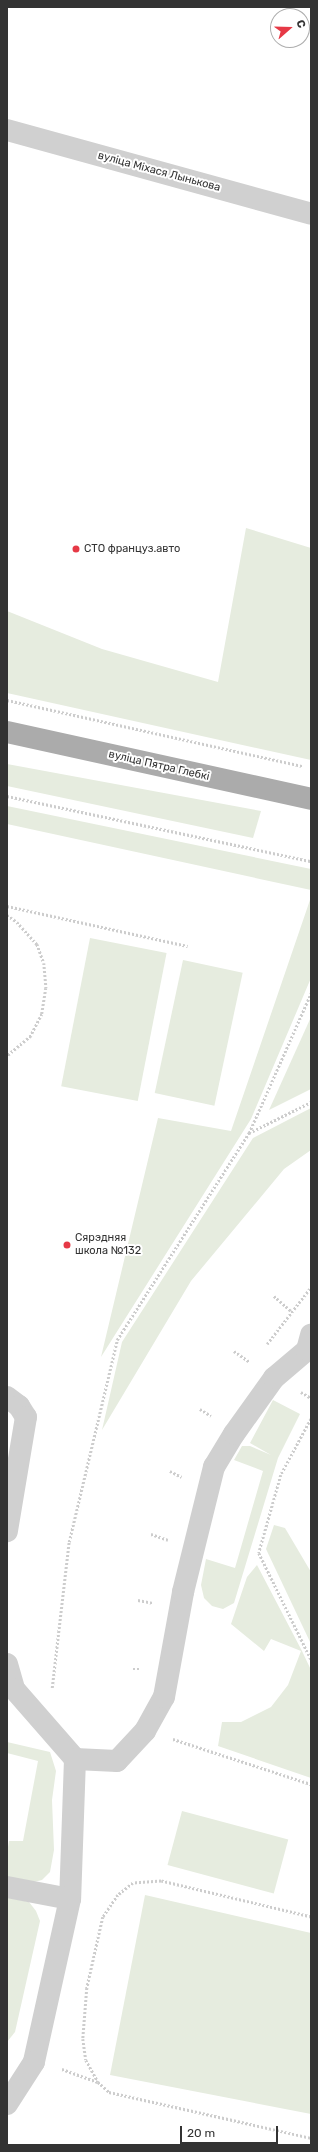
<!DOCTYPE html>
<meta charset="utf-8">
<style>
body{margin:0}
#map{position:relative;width:318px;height:2152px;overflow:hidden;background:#fff;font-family:Rubik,sans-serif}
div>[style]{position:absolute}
.green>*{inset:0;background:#e6ecdf;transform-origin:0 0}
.path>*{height:2.5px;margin-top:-1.25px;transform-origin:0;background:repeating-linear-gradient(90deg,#cdcdcd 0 2px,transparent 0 4px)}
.minor>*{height:22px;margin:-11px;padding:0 11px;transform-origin:11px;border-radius:11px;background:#d0d0d0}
.major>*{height:22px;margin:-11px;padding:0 11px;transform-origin:11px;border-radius:11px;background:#ababab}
.dots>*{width:11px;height:11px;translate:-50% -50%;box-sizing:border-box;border:2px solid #fff;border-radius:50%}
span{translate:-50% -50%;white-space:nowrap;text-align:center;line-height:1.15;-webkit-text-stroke:4px #fff;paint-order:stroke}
.street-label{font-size:11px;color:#333}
.poi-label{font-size:11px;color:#333}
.left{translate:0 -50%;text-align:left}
.frame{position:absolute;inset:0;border:8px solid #333;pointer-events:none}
.north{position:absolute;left:270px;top:8px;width:40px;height:40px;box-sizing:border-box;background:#fff;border:1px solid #adadad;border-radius:50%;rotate:70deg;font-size:11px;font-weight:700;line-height:16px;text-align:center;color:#333}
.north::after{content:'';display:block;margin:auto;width:14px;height:18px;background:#e63946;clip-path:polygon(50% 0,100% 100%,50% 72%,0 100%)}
.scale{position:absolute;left:180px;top:2126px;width:98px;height:18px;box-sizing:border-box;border:2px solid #333;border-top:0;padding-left:5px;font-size:12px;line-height:14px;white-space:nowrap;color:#333;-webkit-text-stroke:3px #fff;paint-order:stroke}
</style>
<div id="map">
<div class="green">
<i style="clip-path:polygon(246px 528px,311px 548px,311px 760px,7px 693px,7px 611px,102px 649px,218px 682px)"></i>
<i style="clip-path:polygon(7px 764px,261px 811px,253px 838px,7px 786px)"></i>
<i style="clip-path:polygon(7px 806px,311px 869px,311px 890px,7px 824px)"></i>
<i style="clip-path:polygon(311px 897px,311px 978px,251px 1119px,101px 1357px,158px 1118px,231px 1131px)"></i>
<i style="left:90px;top:938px;width:78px;height:151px;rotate:11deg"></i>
<i style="left:183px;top:960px;width:61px;height:136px;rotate:12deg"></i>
<i style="clip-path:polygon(311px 1017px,311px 1089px,269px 1110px)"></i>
<i style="clip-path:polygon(311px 1108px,311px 1150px,284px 1169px,191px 1281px,102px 1430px,122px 1342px,253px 1138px)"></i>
<i style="clip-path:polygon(273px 1400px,300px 1414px,278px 1458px,234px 1603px,223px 1609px,212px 1606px,204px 1598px,201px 1585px,206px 1559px,235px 1568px,263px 1471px,234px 1460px,242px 1446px,250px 1446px,271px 1455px,250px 1443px)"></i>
<i style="clip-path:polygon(274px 1525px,285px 1528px,311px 1572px,311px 1644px,266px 1549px)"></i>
<i style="clip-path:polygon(257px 1565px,302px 1651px,311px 1670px,311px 1778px,218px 1746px,222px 1722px,241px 1722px,271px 1707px,288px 1685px,301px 1651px,271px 1639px,264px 1651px,231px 1624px,247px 1577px)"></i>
<i style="clip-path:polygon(7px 1742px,50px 1752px,56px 1771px,52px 1800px,54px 1850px,50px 1872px,42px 1880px,29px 1883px,7px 1878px,7px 1853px,9px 1841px,23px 1841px,38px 1761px,7px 1753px)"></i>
<i style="left:182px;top:1811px;width:110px;height:56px;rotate:15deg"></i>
<i style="clip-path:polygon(145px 1895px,311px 1933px,311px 2114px,110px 2075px)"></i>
<i style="clip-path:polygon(7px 1897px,29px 1902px,36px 1911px,40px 1921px,15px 2032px,7px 2042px)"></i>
</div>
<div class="path">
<i style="left:7px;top:700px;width:303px;rotate:12.6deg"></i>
<i style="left:7px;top:796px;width:311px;rotate:12.1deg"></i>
<i style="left:7px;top:906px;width:185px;rotate:12.5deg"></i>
<i style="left:7px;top:915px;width:12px;rotate:35deg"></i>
<i style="left:17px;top:922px;width:30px;rotate:48deg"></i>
<i style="left:37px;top:944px;width:20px;rotate:70deg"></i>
<i style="left:44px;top:963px;width:25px;rotate:85deg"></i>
<i style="left:46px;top:988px;width:26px;rotate:99deg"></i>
<i style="left:42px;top:1014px;width:25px;rotate:117deg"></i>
<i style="left:31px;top:1036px;width:31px;rotate:140deg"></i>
<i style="left:249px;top:1133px;width:153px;rotate:-66.1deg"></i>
<i style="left:274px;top:1296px;width:23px;rotate:41deg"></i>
<i style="left:267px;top:1344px;width:72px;rotate:-52.3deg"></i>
<i style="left:234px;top:1351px;width:19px;rotate:35deg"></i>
<i style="left:301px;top:1392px;width:12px;rotate:31deg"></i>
<i style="left:200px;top:1409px;width:13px;rotate:32deg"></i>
<i style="left:311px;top:1419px;width:64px;rotate:118.2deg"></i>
<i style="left:281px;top:1475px;width:81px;rotate:105.8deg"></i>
<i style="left:259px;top:1553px;width:118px;rotate:63.9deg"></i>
<i style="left:170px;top:1471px;width:13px;rotate:27deg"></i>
<i style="left:151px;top:1534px;width:18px;rotate:19deg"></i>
<i style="left:138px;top:1600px;width:15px;rotate:11deg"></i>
<i style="left:133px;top:1669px;width:8px"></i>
<i style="left:52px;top:1688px;width:147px;rotate:-83.4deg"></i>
<i style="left:69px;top:1542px;width:208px;rotate:-76.6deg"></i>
<i style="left:117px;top:1340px;width:246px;rotate:-57.5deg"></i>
<i style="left:249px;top:1133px;width:69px;rotate:-26.6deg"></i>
<i style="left:173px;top:1739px;width:145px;rotate:18.1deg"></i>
<i style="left:311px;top:1917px;width:154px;rotate:-166.5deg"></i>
<i style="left:161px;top:1881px;width:28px;rotate:176deg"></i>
<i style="left:133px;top:1883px;width:19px;rotate:141deg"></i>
<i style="left:118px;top:1895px;width:27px;rotate:124deg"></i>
<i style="left:103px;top:1917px;width:73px;rotate:102.7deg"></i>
<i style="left:87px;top:1988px;width:51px;rotate:94.5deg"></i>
<i style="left:83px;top:2039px;width:21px;rotate:82deg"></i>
<i style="left:86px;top:2060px;width:25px;rotate:61deg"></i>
<i style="left:98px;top:2082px;width:15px;rotate:42deg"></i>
<i style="left:109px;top:2092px;width:207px;rotate:12.8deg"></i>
<i style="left:62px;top:2069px;width:38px;rotate:20deg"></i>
</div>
<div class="minor">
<i style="left:7px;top:130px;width:315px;rotate:15.4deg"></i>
<i style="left:7px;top:1397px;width:15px;rotate:37deg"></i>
<i style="left:19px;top:1406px;width:13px;rotate:58deg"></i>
<i style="left:26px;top:1417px;width:116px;rotate:99.5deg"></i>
<i style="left:7px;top:1664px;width:26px;rotate:74deg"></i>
<i style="left:14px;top:1689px;width:93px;rotate:48.9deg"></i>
<i style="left:75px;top:1759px;width:140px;rotate:92deg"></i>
<i style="left:70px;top:1899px;width:167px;rotate:102.5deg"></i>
<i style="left:34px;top:2062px;width:50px;rotate:122.7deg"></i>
<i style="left:75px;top:1759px;width:42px;rotate:2.7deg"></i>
<i style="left:117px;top:1761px;width:41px;rotate:-47deg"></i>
<i style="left:145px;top:1731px;width:39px;rotate:-61deg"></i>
<i style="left:164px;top:1697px;width:107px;rotate:-79.7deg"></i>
<i style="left:183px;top:1592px;width:129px;rotate:-76.1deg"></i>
<i style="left:214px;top:1467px;width:39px;rotate:-59deg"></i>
<i style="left:234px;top:1434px;width:69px;rotate:-54.5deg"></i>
<i style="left:274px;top:1378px;width:43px;rotate:-40.3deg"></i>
<i style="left:307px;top:1350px;width:16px;rotate:-75deg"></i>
<i style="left:7px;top:1887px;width:64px;rotate:10.8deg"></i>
</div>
<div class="major">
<i style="left:7px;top:732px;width:311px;rotate:12.4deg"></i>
</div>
<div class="dots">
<i style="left:76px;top:549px;background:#e63946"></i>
<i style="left:67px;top:1245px;background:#e63946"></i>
</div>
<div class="street-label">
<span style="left:159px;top:172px;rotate:15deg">вуліца Міхася Лынькова</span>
<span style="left:159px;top:766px;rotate:13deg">вуліца Пятра Глебкі</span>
</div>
<div class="poi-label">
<span class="left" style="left:84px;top:549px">СТО француз.авто</span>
<span class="left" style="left:75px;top:1245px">Сярэдняя<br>школа №132</span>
</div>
<div class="frame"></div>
<div class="north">С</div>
<div class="scale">20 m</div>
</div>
